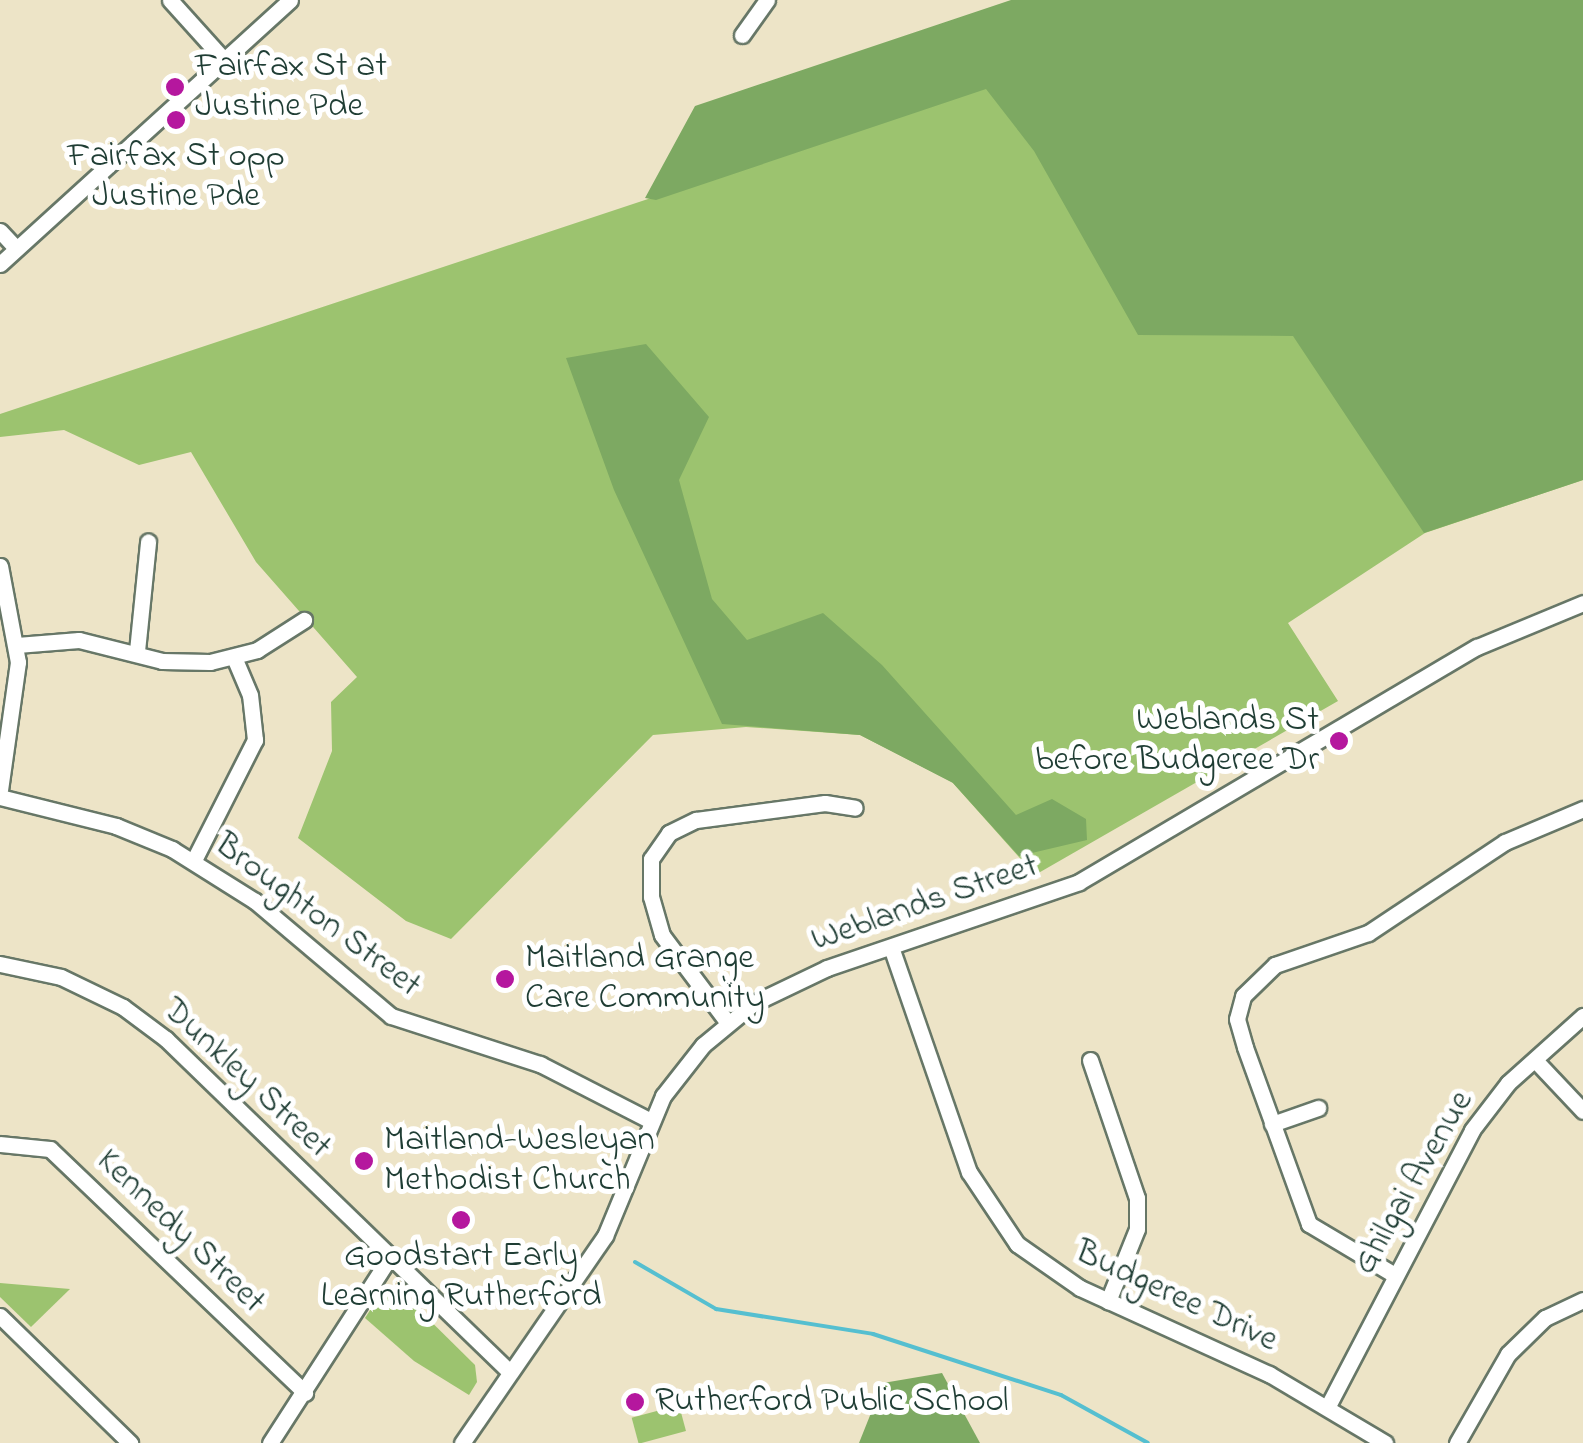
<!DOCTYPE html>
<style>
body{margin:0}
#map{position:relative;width:1583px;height:1443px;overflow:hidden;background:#ede4c7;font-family:"Indie Flower",sans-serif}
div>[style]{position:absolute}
.green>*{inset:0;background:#9cc36f;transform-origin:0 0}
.forest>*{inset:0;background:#7da962}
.stream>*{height:4px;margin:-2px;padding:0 2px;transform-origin:2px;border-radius:2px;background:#55bfd0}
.roads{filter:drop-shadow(2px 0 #677767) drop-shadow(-2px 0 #677767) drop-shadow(0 2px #677767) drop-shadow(0 -2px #677767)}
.minor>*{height:15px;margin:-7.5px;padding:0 7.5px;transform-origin:7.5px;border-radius:7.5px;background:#fff}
.dots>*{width:28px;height:28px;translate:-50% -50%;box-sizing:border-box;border:5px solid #fff;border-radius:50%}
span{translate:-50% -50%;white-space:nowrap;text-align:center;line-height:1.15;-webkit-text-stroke:10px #fff;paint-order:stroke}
.poi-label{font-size:35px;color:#1f3d34}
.left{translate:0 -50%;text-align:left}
.right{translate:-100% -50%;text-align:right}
.street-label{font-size:35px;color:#1f3d34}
</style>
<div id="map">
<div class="green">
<i style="clip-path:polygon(1248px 0,1583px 0,1583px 480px,1425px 533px,1288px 623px,1338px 701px,1035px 875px,952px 782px,860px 735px,746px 727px,653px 735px,451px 939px,406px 921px,298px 838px,332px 751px,331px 702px,357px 677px,256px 562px,191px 452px,139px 465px,64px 430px,0 437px,0 414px)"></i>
<i style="clip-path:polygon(0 1283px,70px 1289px,31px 1327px,0 1297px)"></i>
<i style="clip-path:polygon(395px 1286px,475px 1365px,477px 1382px,469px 1395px,414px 1361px,365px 1318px,385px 1287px)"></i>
<i style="left:679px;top:1405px;width:27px;height:49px;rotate:75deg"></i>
</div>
<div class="forest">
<i style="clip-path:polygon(1011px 0,1583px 0,1583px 480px,1424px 533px,1293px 336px,1138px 335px,1034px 151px,986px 89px,656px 200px,645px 198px,695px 106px)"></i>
<i style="clip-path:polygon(646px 344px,709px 417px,679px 480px,712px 599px,747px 640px,823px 613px,882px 665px,1016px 815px,1052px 799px,1086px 819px,1087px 840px,1019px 856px,953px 783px,860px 735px,722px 724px,614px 490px,566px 358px)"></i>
<i style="clip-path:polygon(942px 1373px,980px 1443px,859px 1443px,883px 1383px)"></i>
</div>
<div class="stream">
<i style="left:635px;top:1262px;width:94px;rotate:30.1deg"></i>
<i style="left:716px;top:1309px;width:159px;rotate:9deg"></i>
<i style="left:873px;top:1334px;width:198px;rotate:18deg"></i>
<i style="left:1061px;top:1395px;width:99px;rotate:28.9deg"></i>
</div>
<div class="roads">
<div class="minor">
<i style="left:170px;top:0;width:82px;rotate:48deg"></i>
<i style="left:742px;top:35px;width:43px;rotate:-54.5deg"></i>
<i style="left:0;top:231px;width:22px;rotate:47deg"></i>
<i style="left:0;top:264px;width:392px;rotate:-42.3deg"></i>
<i style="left:0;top:566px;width:98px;rotate:79.4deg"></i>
<i style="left:18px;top:662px;width:129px;rotate:98deg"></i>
<i style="left:17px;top:645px;width:62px;rotate:-4.6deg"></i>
<i style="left:79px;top:640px;width:86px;rotate:14.2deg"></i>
<i style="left:162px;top:661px;width:48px;rotate:1.2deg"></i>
<i style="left:210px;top:662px;width:49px;rotate:-14.3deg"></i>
<i style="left:257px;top:650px;width:56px;rotate:-32.6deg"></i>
<i style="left:137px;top:651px;width:110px;rotate:-84.2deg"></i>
<i style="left:0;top:797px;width:120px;rotate:14deg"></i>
<i style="left:116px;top:826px;width:61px;rotate:22.3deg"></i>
<i style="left:172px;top:849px;width:98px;rotate:32.1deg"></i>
<i style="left:255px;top:901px;width:178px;rotate:40.2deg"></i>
<i style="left:391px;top:1016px;width:157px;rotate:17.9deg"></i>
<i style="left:540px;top:1064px;width:123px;rotate:27.2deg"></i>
<i style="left:194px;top:860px;width:135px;rotate:-63.1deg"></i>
<i style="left:255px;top:740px;width:45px;rotate:-96.3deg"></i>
<i style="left:250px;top:695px;width:38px;rotate:-113deg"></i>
<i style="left:891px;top:947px;width:238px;rotate:70.9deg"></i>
<i style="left:969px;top:1172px;width:87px;rotate:56.3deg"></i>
<i style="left:1017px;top:1244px;width:77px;rotate:34.9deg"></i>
<i style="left:1080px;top:1288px;width:208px;rotate:24.5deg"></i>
<i style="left:1269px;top:1374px;width:135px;rotate:30.7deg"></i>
<i style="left:0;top:964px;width:62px;rotate:12deg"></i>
<i style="left:61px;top:977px;width:69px;rotate:25.8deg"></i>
<i style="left:123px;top:1007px;width:54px;rotate:36.7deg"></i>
<i style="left:166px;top:1039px;width:476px;rotate:44.1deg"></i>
<i style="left:728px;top:1023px;width:110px;rotate:-126.9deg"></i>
<i style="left:662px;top:935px;width:40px;rotate:-106deg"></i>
<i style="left:651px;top:897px;width:38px;rotate:-90deg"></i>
<i style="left:651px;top:859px;width:32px;rotate:-55deg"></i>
<i style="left:669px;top:833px;width:30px;rotate:-26deg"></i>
<i style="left:696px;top:820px;width:130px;rotate:-7.5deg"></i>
<i style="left:825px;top:803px;width:30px;rotate:9deg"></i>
<i style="left:1090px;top:1060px;width:146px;rotate:71.2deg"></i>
<i style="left:1137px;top:1198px;width:31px;rotate:90deg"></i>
<i style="left:1137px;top:1229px;width:78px;rotate:111.9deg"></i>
<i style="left:1535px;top:1060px;width:70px;rotate:46.7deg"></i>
<i style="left:1272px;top:1124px;width:49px;rotate:-19.2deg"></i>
<i style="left:0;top:1144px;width:50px;rotate:5.7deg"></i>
<i style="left:50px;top:1149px;width:353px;rotate:43.7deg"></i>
<i style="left:1393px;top:1274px;width:98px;rotate:-149.2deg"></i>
<i style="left:1309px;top:1224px;width:188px;rotate:-109.9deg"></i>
<i style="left:1245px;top:1047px;width:29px;rotate:-106deg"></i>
<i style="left:1237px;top:1019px;width:24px;rotate:-75deg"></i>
<i style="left:1243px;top:996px;width:45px;rotate:-44.1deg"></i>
<i style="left:1275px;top:965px;width:98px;rotate:-19deg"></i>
<i style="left:1368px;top:933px;width:164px;rotate:-33.6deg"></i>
<i style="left:1505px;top:842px;width:85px;rotate:-22.9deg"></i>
<i style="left:0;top:1316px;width:182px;rotate:44.3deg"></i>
<i style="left:1329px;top:1404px;width:309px;rotate:-62.4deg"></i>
<i style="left:1472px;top:1130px;width:59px;rotate:-52.5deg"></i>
<i style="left:1508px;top:1083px;width:101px;rotate:-41.8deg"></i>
<i style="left:270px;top:1443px;width:221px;rotate:-57.2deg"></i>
<i style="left:462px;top:1443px;width:252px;rotate:-55.4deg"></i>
<i style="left:605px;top:1236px;width:152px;rotate:-67.5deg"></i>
<i style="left:663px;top:1096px;width:65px;rotate:-51.9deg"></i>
<i style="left:703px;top:1045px;width:66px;rotate:-39.5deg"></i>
<i style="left:754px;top:1003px;width:81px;rotate:-25.6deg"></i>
<i style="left:827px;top:968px;width:266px;rotate:-18.8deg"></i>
<i style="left:1079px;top:882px;width:462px;rotate:-30.6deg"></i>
<i style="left:1477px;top:647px;width:115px;rotate:-22.5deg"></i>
<i style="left:1457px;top:1443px;width:103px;rotate:-60.2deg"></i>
<i style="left:1508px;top:1354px;width:52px;rotate:-44.2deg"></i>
<i style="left:1545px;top:1318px;width:42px;rotate:-25.3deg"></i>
</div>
</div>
<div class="dots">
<i style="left:175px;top:87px;background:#b5179e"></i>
<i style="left:176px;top:120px;background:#b5179e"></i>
<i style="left:1339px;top:741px;background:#b5179e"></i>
<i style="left:505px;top:979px;background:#b5179e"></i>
<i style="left:364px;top:1161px;background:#b5179e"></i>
<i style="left:461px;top:1220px;background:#b5179e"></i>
<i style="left:635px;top:1402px;background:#b5179e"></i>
</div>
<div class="poi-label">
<span class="left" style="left:195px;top:87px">Fairfax St at<br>Justine Pde</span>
<span style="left:176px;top:177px">Fairfax St opp<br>Justine Pde</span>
<span class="right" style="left:1319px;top:741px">Weblands St<br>before Budgeree Dr</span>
<span class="left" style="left:525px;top:979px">Maitland Grange<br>Care Community</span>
<span class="left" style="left:384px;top:1161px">Maitland-Wesleyan<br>Methodist Church</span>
<span style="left:461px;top:1277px">Goodstart Early<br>Learning Rutherford</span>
<span class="left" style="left:655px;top:1402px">Rutherford Public School</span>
</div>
<div class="street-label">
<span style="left:925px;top:904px;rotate:-19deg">Weblands Street</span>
<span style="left:317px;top:916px;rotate:37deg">Broughton Street</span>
<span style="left:246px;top:1079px;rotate:43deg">Dunkley Street</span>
<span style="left:1414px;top:1183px;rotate:-60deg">Ghilgai Avenue</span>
<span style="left:180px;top:1232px;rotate:44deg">Kennedy Street</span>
<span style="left:1176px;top:1297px;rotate:25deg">Budgeree Drive</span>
</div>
</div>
